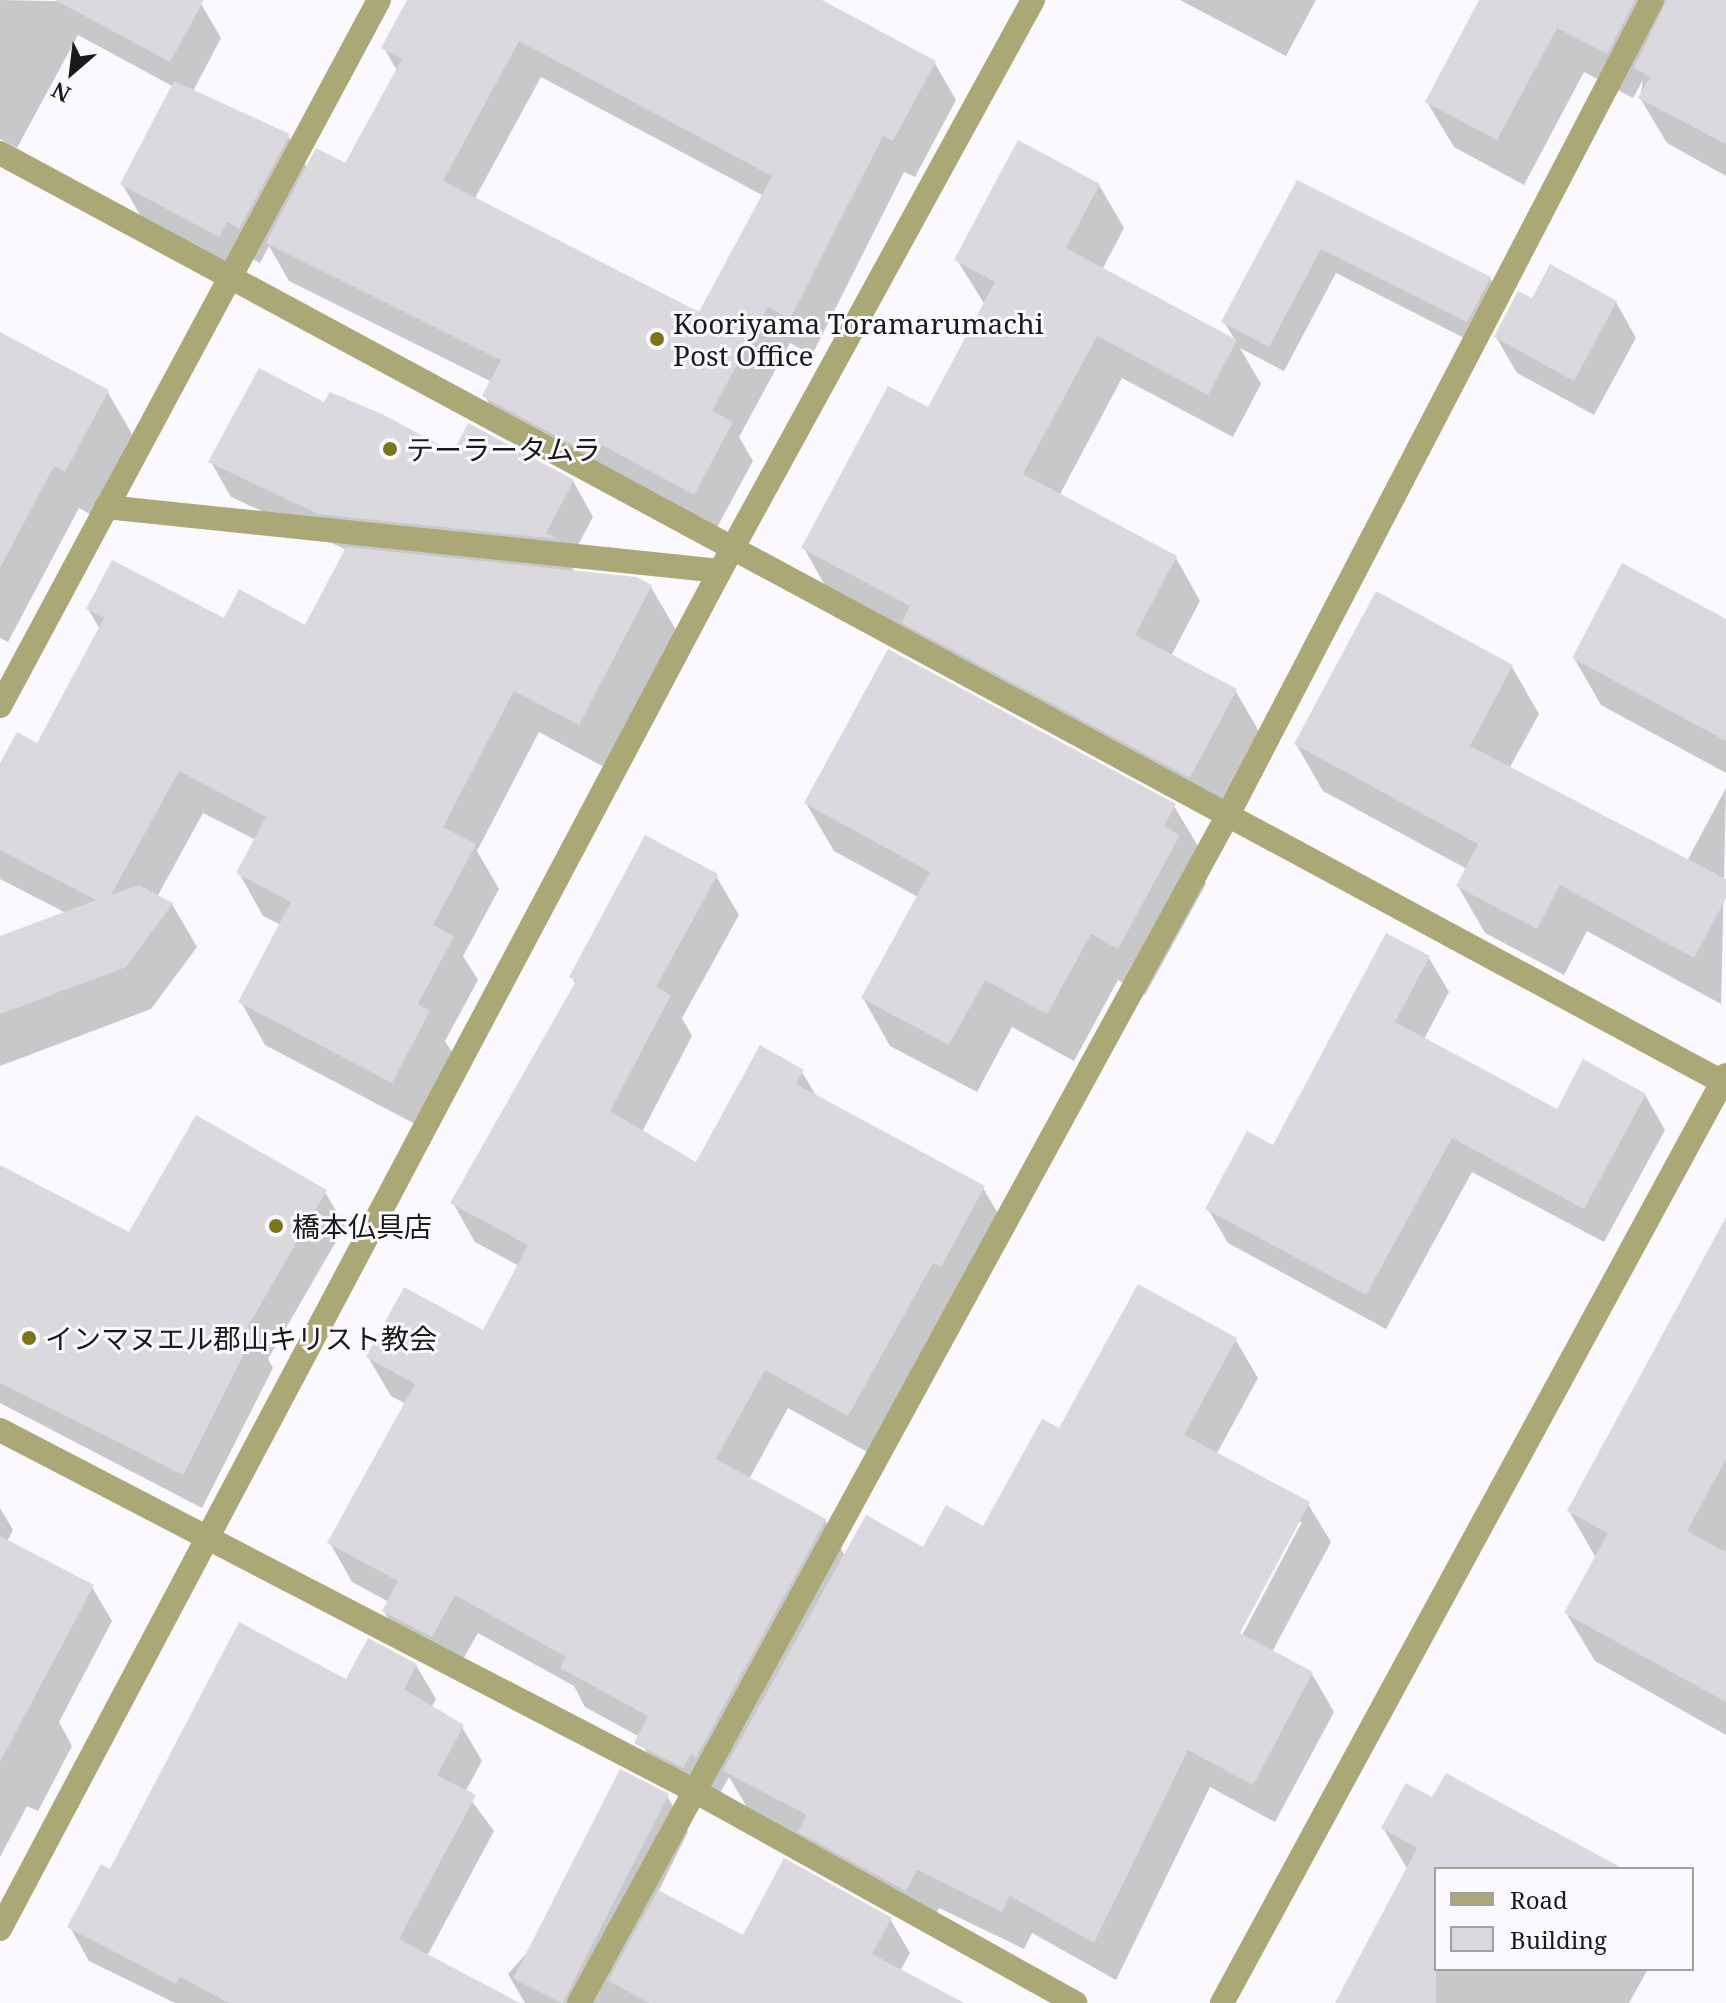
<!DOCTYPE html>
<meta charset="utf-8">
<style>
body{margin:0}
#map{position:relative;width:1726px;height:2003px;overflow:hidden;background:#fbf9fd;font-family:"Noto Serif","Noto Sans JP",serif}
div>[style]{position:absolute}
.shadow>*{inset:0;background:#0003}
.building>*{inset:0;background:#dbd9dd;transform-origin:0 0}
.minor>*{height:24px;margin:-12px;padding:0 12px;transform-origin:12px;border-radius:12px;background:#aaa877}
.dots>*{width:22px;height:22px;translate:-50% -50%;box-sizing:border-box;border:4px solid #fbf9fd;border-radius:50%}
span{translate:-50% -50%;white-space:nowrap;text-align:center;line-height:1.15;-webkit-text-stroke:6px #fbf9fd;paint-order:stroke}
.poi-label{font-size:28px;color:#1a1a1b}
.left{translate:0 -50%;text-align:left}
.legend{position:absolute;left:1434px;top:1867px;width:260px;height:104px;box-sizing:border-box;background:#fbf9fd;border:2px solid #a1a0a3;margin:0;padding:10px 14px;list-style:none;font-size:24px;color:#1a1a1b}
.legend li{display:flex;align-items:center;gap:16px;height:40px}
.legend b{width:40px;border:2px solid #a1a0a3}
.north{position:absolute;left:32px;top:32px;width:80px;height:80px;-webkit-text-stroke:6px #fbf9fd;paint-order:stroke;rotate:208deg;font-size:22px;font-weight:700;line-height:32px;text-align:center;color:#1a1a1b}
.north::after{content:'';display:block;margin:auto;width:28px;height:36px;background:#1a1a1b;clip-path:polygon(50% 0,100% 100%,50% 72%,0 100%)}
</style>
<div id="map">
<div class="shadow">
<i style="clip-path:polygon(evenodd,0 0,201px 4px,221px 38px,192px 93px,288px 136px,308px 169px,346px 166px,398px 72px,384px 48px,409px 0,817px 0,934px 62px,956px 100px,915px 177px,904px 172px,812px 355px,790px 343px,739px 437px,753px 461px,715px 531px,506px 434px,485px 396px,492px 382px,289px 281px,269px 246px,260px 263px,248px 257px,240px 271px,143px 220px,122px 184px,174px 87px,78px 35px,17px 148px,0 139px,0 0,541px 77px,764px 196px,699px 315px,474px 200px,541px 77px)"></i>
<i style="clip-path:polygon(1180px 0,1316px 0,1286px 56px)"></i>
<i style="clip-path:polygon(1497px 0,1726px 0,1726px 176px,1667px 143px,1640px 98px,1643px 80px,1633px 98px,1584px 72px,1524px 185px,1454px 147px,1427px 102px)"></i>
<i style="clip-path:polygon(1297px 183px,1490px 278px,1505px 304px,1482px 347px,1336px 273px,1284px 371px,1240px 348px,1261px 384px,1233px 437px,1122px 378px,1059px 496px,1176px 558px,1200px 601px,1171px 656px,1235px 690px,1260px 733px,1215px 820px,828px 591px,804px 548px,929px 410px,985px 305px,957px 260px,1099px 185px,1124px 228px,1102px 270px,1235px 340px,1224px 322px)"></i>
<i style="clip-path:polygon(1532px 301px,1616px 302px,1636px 338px,1594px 415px,1517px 373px,1496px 337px)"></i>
<i style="clip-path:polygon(0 334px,107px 391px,132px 434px,90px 514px,79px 508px,8px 642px,0 638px)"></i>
<i style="clip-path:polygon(325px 405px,454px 455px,573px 481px,593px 517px,569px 562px,575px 573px,651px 587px,676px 630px,604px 767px,539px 732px,477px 851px,499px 889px,463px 956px,478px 980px,445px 1041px,454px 1055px,417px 1125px,265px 1045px,241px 1002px,281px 925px,263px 916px,239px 873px,256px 840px,203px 813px,157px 897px,172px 904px,197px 947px,151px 1009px,0 1066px,0 938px,66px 913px,0 879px,0 767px,38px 746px,100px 629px,88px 609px,306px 627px,347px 550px,231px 497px,211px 462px)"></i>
<i style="clip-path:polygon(1726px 621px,1726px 773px,1601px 705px,1574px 658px)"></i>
<i style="clip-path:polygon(1512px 667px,1539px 714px,1509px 769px,1687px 861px,1726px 788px,1721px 1004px,1587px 931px,1564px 975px,1485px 933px,1458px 886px,1467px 869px,1323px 791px,1296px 744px)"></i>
<i style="clip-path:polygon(806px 803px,1174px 806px,1202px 853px,1195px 865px,1206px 884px,1145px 995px,1118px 980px,1074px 1061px,1012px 1027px,977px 1092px,890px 1046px,863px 998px,918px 897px,834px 851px)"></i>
<i style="clip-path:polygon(evenodd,716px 876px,739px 915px,682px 1018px,692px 1036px,642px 1132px,697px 1164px,802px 1072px,818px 1099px,983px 1188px,1006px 1227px,871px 1454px,788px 1408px,749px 1479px,825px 1520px,845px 1556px,924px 1549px,984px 1528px,1060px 1431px,1235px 1339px,1258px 1378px,1216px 1455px,1308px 1504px,1331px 1542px,1272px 1652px,1312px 1674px,1334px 1712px,1275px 1822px,1210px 1787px,1116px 1980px,1032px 1933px,1024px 1949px,939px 1908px,928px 1928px,748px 1809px,729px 1777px,719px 1795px,659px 1782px,640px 1737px,585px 1707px,574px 1686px,478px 1633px,454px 1675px,406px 1651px,384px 1611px,389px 1602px,352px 1582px,330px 1543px,406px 1404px,391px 1396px,368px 1357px,484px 1333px,519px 1266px,475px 1242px,453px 1203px,576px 985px,572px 977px,716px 876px,1297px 1522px,1302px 1522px,1238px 1643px,1234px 1641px,1297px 1522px)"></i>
<i style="clip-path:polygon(1429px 958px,1449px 992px,1424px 1039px,1557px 1112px,1645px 1095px,1665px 1130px,1604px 1242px,1472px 1172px,1386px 1329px,1228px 1243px,1208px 1209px,1274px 1148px)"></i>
<i style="clip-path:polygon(0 1167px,130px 1235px,325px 1192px,345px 1226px,268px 1359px,273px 1368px,202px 1508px,0 1403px)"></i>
<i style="clip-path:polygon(1726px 1221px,1726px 1735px,1595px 1661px,1566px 1613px,1596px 1558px,1569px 1511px)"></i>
<i style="clip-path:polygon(0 1508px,13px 1530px,7px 1542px,92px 1587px,112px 1621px,59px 1722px,72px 1746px,38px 1811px,27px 1806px,0 1857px)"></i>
<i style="clip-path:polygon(416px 1665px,436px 1699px,431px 1708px,462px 1727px,482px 1761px,465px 1792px,494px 1831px,427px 1956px,508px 2003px,175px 2003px,89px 1961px,70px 1927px,111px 1872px,346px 1682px)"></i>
<i style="clip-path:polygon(667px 1796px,688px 1832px,658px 1892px,744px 1938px,890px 1919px,910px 1953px,900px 1971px,933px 2003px,525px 2003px,508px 1974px)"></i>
<i style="clip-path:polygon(1433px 1800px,1619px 1869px,1436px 1869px,1436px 1969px,1648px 1969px,1629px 2003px,1337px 2003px,1408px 1870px,1383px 1828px)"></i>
</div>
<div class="building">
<i style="clip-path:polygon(55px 0,204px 0,170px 62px)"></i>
<i style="clip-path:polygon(evenodd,407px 0,822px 0,936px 61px,893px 141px,883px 136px,790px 319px,768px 307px,712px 411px,733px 422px,694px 495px,595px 441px,588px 453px,482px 396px,501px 360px,266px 243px,316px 148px,345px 163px,402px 59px,381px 48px,407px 0,519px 41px,772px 176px,699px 312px,443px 181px,519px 41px)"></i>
<i style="clip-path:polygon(1479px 0,1635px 0,1607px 54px,1557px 28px,1497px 140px,1425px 102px)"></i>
<i style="clip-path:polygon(1667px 0,1726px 0,1726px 144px,1638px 98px,1650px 77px,1634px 68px)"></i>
<i style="clip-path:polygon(174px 81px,290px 134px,239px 229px,227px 222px,219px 237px,120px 184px)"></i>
<i style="clip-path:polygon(1018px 140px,1100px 184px,1066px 248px,1237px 340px,1208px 395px,1097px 336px,1023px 474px,1177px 556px,1135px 635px,1237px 689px,1190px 778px,902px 623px,910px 606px,801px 548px,888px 386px,928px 407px,995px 282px,954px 260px)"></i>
<i style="clip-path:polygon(1297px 180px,1491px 277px,1467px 322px,1321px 249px,1269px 347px,1221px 322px)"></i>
<i style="clip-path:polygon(1550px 264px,1617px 301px,1574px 381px,1494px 337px,1518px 291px,1532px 298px)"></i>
<i style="clip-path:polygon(0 332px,109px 390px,65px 472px,54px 466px,0 568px)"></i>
<i style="clip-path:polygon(259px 368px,324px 402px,330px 392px,382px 414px,453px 452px,468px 423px,574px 480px,546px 533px,558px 539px,318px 514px,208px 462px)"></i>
<i style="clip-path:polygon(346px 547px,636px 577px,652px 585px,579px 725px,514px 691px,443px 827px,476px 844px,433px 925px,454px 936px,418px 1004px,430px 1011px,392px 1083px,238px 1002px,291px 902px,236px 873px,266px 817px,179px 771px,111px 895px,139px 885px,173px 903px,126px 967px,0 1014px,0 936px,96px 900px,0 850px,0 763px,17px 732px,37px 743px,104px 618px,86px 609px,112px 560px,224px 618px,239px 589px,305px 625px)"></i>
<i style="clip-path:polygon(1622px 563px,1726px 619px,1726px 741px,1572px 658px)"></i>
<i style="clip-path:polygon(1376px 591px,1513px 665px,1470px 746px,1726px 879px,1726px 898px,1694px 958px,1560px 885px,1537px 929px,1456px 886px,1478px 844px,1294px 744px)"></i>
<i style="clip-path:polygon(888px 649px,1176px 804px,1164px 826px,1180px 835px,1118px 949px,1091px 934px,1047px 1014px,985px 980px,949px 1045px,861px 998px,930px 872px,804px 803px)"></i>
<i style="clip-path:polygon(645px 835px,718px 874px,656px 987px,671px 995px,610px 1111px,696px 1162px,760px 1045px,804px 1070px,796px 1084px,985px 1186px,941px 1267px,933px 1263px,848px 1416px,765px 1370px,716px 1459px,826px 1519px,696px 1757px,691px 1754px,683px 1768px,634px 1743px,648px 1716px,560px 1668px,566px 1657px,455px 1595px,432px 1637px,382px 1611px,398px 1581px,327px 1543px,415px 1384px,366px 1357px,404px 1287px,483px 1330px,528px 1245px,450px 1203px,576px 981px,569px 977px)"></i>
<i style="clip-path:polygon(1386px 933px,1430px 956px,1395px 1022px,1557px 1109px,1583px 1059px,1646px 1094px,1584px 1209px,1452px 1138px,1366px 1295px,1205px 1209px,1247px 1131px,1273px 1145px)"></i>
<i style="clip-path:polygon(196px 1115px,327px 1190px,247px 1328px,255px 1332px,183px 1475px,0 1383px,0 1165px,129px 1232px)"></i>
<i style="clip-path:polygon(1726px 1217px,1726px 1459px,1687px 1531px,1726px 1552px,1726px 1702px,1564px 1613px,1608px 1533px,1567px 1511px)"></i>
<i style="clip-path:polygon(1138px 1284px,1237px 1338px,1184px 1435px,1310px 1502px,1240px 1633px,1313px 1672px,1253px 1785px,1188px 1750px,1094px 1943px,1010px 1896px,1002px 1912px,917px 1870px,906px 1891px,798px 1832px,807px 1815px,723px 1771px,866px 1515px,923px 1547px,946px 1505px,983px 1526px,1042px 1419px,1059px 1428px)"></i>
<i style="clip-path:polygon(0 1536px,94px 1585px,0 1762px)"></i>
<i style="clip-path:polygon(239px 1622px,346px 1679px,368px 1638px,417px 1664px,404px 1689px,464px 1725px,437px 1775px,476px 1795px,399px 1939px,520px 2003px,229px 2003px,180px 1977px,176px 1984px,67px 1927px,101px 1864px,110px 1869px)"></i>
<i style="left:620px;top:1769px;width:55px;height:235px;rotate:27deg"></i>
<i style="clip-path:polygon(1446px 1773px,1624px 1869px,1436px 1869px,1436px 2003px,1335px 2003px,1417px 1848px,1381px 1828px,1406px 1783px,1432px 1797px)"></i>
<i style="clip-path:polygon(784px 1858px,892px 1918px,872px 1954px,964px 2003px,650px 2003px,608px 1981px,658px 1890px,743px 1935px)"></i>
</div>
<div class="minor">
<i style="left:0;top:153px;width:1961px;rotate:28.34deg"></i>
<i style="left:106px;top:507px;width:617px;rotate:5.95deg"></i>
<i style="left:0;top:706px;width:801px;rotate:-61.77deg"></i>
<i style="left:0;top:1430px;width:779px;rotate:27.45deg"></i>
<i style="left:691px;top:1789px;width:440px;rotate:29.1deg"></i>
<i style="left:0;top:1929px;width:1537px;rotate:-62.07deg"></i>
<i style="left:720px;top:571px;width:651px;rotate:-61.27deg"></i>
<i style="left:579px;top:2003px;width:1358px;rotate:-61.36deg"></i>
<i style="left:1230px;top:811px;width:914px;rotate:-62.51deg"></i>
<i style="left:1222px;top:2003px;width:1056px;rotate:-61.49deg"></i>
</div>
<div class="dots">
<i style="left:657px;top:339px;background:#7c761b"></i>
<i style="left:390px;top:449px;background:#7c761b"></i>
<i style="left:276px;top:1226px;background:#7c761b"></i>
<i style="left:29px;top:1338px;background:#7c761b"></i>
</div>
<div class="poi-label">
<span class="left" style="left:673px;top:339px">Kooriyama Toramarumachi<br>Post Office</span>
<span class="left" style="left:406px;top:449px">テーラータムラ</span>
<span class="left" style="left:292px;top:1226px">橋本仏具店</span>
<span class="left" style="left:45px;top:1338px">インマヌエル郡山キリスト教会</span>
</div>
<ul class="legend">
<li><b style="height:10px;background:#aaa877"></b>Road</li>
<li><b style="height:22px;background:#dbd9dd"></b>Building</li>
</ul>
<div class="north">N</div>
</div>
